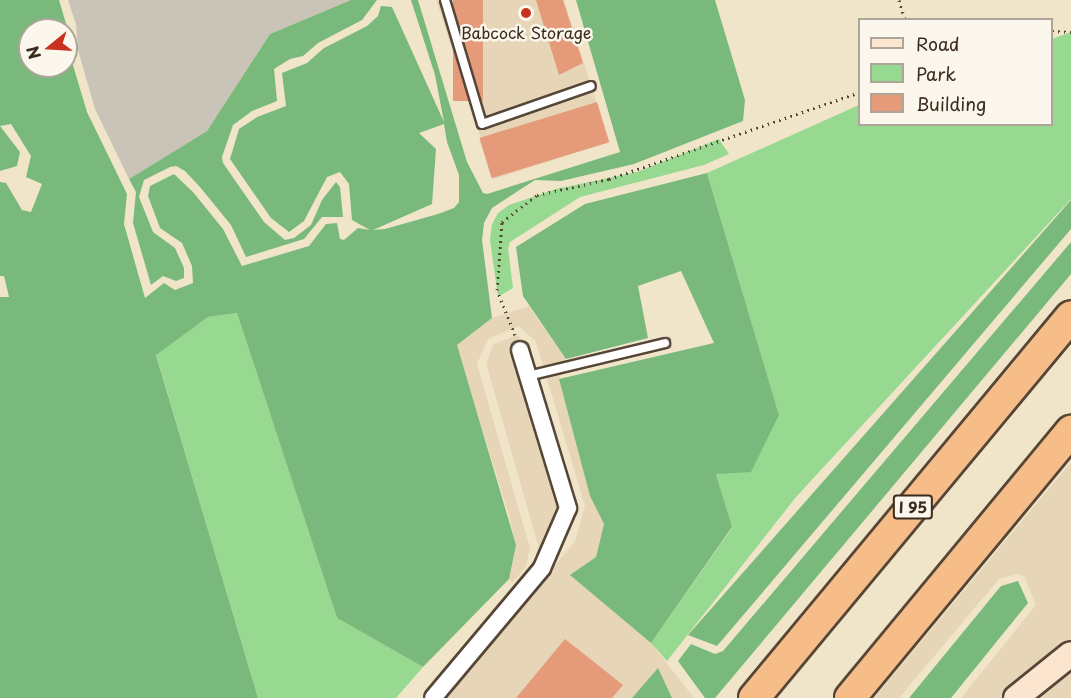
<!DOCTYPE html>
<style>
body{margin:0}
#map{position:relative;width:1071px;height:698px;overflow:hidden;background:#f0e5c9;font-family:"Playpen Sans",sans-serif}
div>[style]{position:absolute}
.built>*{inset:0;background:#e6d6b7}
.industrial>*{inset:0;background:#c9c3b8}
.green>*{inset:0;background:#97d991}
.forest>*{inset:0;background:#79b97b}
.building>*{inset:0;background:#e59a79;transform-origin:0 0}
.path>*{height:3px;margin-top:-1.5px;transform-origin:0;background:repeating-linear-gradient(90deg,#564638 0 1.5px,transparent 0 6px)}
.roads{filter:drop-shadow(2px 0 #564638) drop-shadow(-2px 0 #564638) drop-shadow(0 2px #564638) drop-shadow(0 -2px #564638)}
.lane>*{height:8px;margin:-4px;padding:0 4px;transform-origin:4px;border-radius:4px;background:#fff}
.street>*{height:16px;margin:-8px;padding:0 8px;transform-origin:8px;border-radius:8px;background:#fff}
.secondary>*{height:24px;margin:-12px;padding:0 12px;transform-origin:12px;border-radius:12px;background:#fce5cf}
.highway>*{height:30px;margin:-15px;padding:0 15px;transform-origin:15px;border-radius:15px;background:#f7bd88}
.dots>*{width:16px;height:16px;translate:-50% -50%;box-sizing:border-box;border:3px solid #fbf7ec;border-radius:50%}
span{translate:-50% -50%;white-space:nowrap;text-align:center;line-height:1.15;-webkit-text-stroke:5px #fbf7ec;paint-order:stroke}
.shield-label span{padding:2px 4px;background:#fbf7ec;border:2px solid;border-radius:4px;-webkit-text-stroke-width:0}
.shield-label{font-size:15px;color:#3b2a1e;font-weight:700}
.poi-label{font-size:16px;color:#3b2a1e}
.legend{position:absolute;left:858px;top:18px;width:195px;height:108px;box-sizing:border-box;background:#fbf7ec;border:2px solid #aea59a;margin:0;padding:8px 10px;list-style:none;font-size:18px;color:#3b2a1e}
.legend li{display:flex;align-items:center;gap:12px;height:30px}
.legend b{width:30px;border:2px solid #aea59a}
.north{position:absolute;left:18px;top:18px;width:60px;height:60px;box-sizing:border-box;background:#fbf7ec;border:2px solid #aea59a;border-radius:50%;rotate:252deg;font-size:16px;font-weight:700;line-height:24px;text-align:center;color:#3b2a1e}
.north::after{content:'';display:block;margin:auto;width:21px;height:27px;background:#c8321e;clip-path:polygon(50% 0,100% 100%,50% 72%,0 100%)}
</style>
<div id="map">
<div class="built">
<i style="clip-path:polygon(436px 0,564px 0,609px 142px,494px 179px)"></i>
<i style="clip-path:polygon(529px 306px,566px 359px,559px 379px,590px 496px,604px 524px,596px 557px,571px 575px,651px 643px,694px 698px,445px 698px,575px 541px,585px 506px,536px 342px,519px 326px,488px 339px,477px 364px,530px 548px,526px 567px,512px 583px,509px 579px,516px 545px,508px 512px,456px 345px,492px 318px)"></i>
<i style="clip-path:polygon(517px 335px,522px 340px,508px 345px,557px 508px,537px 556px,538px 545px,486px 363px,494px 344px)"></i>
<i style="clip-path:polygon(1071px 462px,1071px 643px,1003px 698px,961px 698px,1036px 605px,1024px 576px,1016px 574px,999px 579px,899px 698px,874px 698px)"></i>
<i style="clip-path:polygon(1071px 673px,1071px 698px,1039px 698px)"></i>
</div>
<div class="industrial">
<i style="clip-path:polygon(68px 0,351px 0,270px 34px,207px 131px,129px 179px,95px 109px,78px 50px,76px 24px)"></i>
</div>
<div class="green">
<i style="clip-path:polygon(1071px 32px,1071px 199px,796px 497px,667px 661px,651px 643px,732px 528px,716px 474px,779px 415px,707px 173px,859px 105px,860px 124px,1052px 124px,1052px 39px)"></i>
<i style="clip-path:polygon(719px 139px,729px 154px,704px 165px,580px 197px,510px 242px,508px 248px,513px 288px,498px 297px,490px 240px,492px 224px,498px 213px,509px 205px,556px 189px,637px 172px)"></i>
<i style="clip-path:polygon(237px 313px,337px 618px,423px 667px,396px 698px,258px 698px,156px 354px,208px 317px)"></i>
</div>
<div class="forest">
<i style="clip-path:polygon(evenodd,0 0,59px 0,67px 27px,69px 52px,87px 112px,127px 194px,124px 224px,145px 298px,164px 283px,175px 290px,193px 283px,192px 266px,182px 243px,160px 228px,148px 196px,150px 186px,174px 174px,193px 192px,223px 229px,242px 266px,309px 246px,326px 224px,337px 223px,340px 239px,344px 240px,358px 228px,370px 230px,352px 220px,349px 184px,340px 172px,327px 177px,304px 221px,289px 232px,271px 218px,230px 159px,239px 129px,257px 117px,286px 106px,282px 73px,307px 63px,324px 48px,367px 26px,378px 16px,381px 6px,392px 7px,444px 122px,435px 75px,411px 0,418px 0,467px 162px,483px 193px,487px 194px,620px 152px,576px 0,715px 0,745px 100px,743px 121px,634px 164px,561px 181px,535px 180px,492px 208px,484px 223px,482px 240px,492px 318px,457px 345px,516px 545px,509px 579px,423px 667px,337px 618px,237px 313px,208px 317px,156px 355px,258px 698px,0 698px,0 297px,9px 297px,4px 276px,0 276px,0 182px,6px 183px,22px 210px,31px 212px,42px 184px,26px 177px,31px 156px,11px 124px,0 126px,20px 152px,17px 166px,0 171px,0 0,30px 30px,66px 30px,66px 66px,30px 66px,30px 30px,0 0,444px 124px,447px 142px,459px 175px,459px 202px,454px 208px,438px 214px,385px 229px,373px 230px,432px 204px,436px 149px,419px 133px,444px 124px)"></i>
<i style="clip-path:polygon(351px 0,377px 0,362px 20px,318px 43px,303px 56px,290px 59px,274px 69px,277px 101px,252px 111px,233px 125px,222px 157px,223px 163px,264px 222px,285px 240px,294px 238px,311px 225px,322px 200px,336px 182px,340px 187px,343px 217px,322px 217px,304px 239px,246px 257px,231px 225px,200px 187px,185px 171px,176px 166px,170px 167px,144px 180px,139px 197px,153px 232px,175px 248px,184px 268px,184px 278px,176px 281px,163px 276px,151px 285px,133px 223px,136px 192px,129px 179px,207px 131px,270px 34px)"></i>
<i style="clip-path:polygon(707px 173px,779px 415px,751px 472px,716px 474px,732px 527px,651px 643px,570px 575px,596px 557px,604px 524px,590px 496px,559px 379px,714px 343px,681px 271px,638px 286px,648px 338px,566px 359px,523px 296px,516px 247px,585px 204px)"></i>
<i style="clip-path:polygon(1071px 200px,1071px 229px,717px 646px,688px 635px)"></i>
<i style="clip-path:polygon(1071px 242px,1071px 274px,715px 698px,705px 698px,678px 661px,691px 644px,715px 654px,723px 651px)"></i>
<i style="clip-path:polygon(1018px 581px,1028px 603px,951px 698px,909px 698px,1001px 586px)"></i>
<i style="clip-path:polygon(658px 668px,672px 698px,632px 698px)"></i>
</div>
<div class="building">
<i style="left:453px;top:0;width:30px;height:101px"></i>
<i style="clip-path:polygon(536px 0,563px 0,583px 63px,559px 75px)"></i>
<i style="left:597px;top:102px;width:42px;height:123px;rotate:73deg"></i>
<i style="clip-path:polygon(565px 639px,623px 685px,612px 698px,516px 698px)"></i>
</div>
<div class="path">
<i style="left:899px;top:0;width:21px;rotate:73deg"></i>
<i style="left:1052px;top:31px;width:19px;rotate:3deg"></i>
<i style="left:515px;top:335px;width:48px;rotate:-111.8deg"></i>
<i style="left:497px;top:290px;width:68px;rotate:-85.8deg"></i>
<i style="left:502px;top:222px;width:44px;rotate:-37.6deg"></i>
<i style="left:537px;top:195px;width:74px;rotate:-12.5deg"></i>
<i style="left:609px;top:179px;width:266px;rotate:-19.1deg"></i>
</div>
<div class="roads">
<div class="lane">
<i style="left:445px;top:0;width:129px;rotate:73.4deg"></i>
<i style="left:482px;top:124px;width:115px;rotate:-19.2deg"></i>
<i style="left:528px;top:376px;width:141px;rotate:-13.5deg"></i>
</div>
<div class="street">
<i style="left:433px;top:698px;width:170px;rotate:-50deg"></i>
<i style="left:542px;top:568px;width:65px;rotate:-66.6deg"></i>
<i style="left:568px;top:508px;width:165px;rotate:-106.9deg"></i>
</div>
<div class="secondary">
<i style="left:1016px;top:698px;width:70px;rotate:-38.7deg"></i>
</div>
<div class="highway">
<i style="left:754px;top:698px;width:496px;rotate:-50.3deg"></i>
<i style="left:850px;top:698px;width:347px;rotate:-50.4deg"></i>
</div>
</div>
<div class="dots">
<i style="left:526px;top:13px;background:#c8321e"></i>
</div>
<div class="shield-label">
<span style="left:913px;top:507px">I 95</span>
</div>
<div class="poi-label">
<span style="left:526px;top:32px">Babcock Storage</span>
</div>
<ul class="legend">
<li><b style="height:8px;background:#fce5cf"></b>Road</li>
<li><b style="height:16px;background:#97d991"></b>Park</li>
<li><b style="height:16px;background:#e59a79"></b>Building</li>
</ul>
<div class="north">N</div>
</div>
